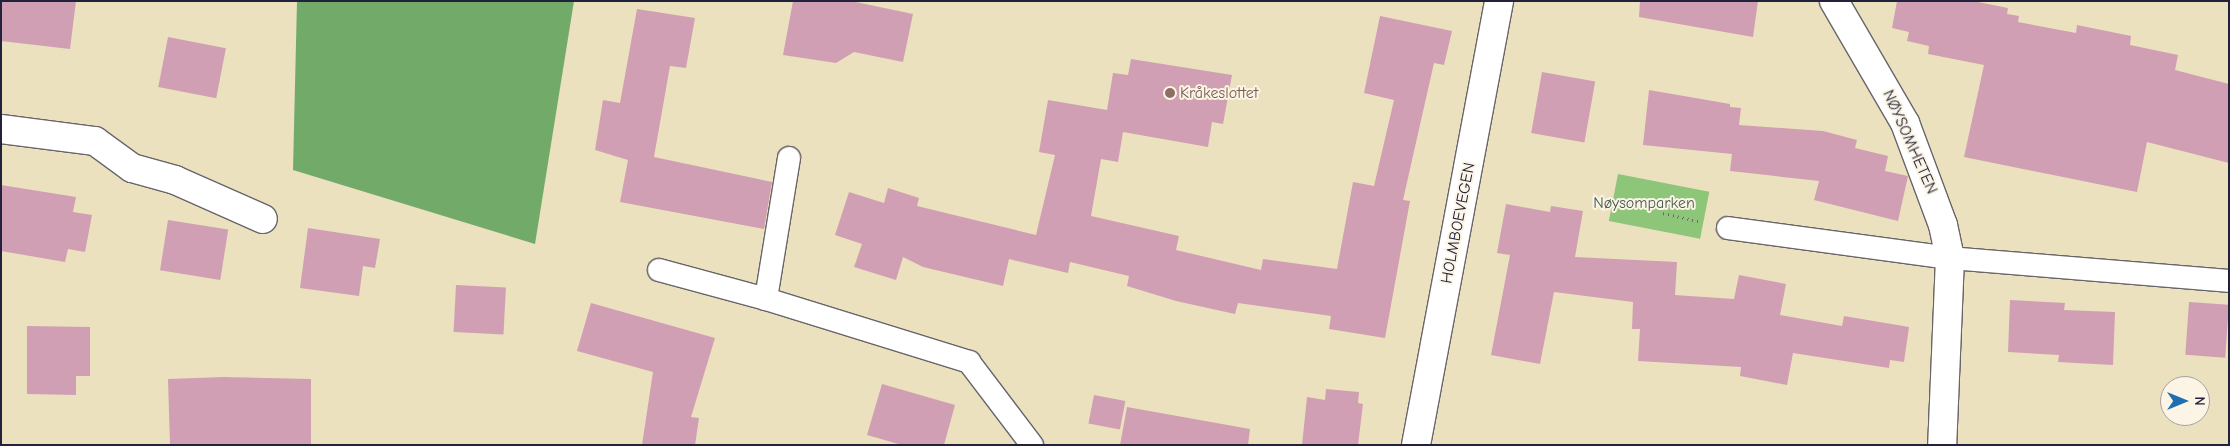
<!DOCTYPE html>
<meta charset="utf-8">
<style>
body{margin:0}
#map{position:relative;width:2230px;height:446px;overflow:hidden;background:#ebe1bf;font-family:"Comic Neue",sans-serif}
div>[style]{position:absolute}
.green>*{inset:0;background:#8dc579;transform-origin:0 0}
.forest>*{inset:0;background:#72aa69}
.building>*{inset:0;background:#d19fb3;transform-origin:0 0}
.path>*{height:3px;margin-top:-1.5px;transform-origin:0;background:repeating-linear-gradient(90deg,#686569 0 1px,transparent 0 5px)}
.roads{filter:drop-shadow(1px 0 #686569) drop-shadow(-1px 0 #686569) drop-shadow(0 1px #686569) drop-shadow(0 -1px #686569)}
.lane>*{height:22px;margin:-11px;padding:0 11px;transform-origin:11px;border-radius:11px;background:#fff}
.street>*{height:28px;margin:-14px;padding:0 14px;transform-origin:14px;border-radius:14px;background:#fff}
.dots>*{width:14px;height:14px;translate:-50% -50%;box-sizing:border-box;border:2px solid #fcf5e5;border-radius:50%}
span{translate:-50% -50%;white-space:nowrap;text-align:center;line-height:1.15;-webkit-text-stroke:4px #fcf5e5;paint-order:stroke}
.education-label{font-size:16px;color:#785e54}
.left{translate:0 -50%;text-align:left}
.street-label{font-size:16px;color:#22223b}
.park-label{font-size:16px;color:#475b51}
.frame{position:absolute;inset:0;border:2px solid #22223b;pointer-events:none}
.north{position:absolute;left:2160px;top:376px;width:50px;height:50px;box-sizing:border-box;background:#fcf5e5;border:1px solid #a5a1a1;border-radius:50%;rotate:90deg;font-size:14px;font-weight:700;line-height:20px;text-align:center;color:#22223b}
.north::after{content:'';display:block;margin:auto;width:18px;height:22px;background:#1f6fb2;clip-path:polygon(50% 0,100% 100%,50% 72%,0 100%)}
</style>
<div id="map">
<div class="green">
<i style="left:1618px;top:174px;width:93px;height:48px;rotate:11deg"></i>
</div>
<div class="forest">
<i style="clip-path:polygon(297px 1px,574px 1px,535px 244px,293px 170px)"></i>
</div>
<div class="building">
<i style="clip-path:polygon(1px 1px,76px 1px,70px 49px,1px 41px)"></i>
<i style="clip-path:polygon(793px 1px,851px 1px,913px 14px,903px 62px,854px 52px,836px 63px,783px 55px)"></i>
<i style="clip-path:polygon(1640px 1px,1758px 1px,1753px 37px,1639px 17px)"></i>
<i style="clip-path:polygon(1897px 1px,1973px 1px,2008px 8px,2007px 14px,2019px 16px,2018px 22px,2076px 33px,2077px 25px,2131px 36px,2130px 45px,2178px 55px,2175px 70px,2229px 84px,2229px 163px,2147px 142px,2137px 192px,1964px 157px,1984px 65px,1928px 54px,1929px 46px,1907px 41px,1909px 32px,1892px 28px)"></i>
<i style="clip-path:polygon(637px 9px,695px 18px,686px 68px,670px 66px,654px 157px,772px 182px,764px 229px,620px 202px,628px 160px,595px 150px,603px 100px,620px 103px)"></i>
<i style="clip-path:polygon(1380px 16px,1452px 31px,1444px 65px,1434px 63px,1403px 200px,1410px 201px,1385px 338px,1329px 329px,1331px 316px,1238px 303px,1235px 314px,1176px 301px,1127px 286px,1129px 276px,1070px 262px,1068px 273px,1009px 259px,1003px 286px,923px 267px,903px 257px,896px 280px,854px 267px,862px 244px,835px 235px,849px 192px,884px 203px,888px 188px,919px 198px,917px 206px,1036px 235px,1055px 155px,1039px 152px,1048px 100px,1107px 110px,1113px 73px,1128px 75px,1131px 59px,1232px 75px,1223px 124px,1212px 122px,1208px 147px,1123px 132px,1118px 162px,1101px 159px,1091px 216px,1179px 236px,1176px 250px,1261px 270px,1263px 259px,1337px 269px,1353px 182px,1374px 186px,1394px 100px,1364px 93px)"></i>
<i style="left:168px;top:37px;width:59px;height:51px;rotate:11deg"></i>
<i style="left:1542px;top:72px;width:54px;height:62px;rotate:10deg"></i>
<i style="clip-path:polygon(1649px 90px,1730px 104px,1730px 107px,1741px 108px,1739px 125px,1823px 131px,1857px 140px,1855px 148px,1888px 156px,1885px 171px,1908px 176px,1898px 221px,1814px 200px,1819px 181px,1730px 171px,1732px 154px,1643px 145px)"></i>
<i style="clip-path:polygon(1px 185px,76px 197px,73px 212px,92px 215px,85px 252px,68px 249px,65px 262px,1px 251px)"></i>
<i style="clip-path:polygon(1506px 204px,1550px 212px,1551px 206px,1583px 211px,1575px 257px,1677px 262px,1675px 295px,1734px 299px,1739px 275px,1786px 284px,1780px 315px,1842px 326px,1844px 316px,1909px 327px,1904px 362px,1890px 360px,1889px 368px,1793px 353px,1787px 385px,1740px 376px,1741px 367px,1638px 361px,1640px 329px,1632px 329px,1633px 302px,1554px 292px,1540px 364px,1491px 355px,1510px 255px,1497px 253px)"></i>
<i style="left:168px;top:220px;width:61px;height:51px;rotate:9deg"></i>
<i style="clip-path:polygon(308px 228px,380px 239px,375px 268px,363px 266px,359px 296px,300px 288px)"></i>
<i style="left:456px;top:285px;width:50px;height:47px;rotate:3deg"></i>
<i style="clip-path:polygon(2010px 300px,2065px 303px,2064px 310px,2115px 312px,2113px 365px,2058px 362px,2059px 355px,2008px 352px)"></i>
<i style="left:2189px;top:302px;width:40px;height:53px;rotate:4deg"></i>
<i style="clip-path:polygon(591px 303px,715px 338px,691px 417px,699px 418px,695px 445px,642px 445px,653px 372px,577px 351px)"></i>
<i style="clip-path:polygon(27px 326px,90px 327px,90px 376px,76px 376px,76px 395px,27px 394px)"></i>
<i style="clip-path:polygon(224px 377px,311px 379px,311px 445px,170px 445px,168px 379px)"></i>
<i style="clip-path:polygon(882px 384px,955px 405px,944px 445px,902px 445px,867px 435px)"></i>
<i style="clip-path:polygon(1326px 389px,1359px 392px,1358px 403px,1363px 404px,1358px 445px,1302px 445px,1307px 397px,1325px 400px)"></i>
<i style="left:1094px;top:395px;width:32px;height:29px;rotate:11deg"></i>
<i style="clip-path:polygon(1127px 407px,1250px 429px,1248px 445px,1120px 445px)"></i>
</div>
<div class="path">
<i style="left:1663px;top:213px;width:36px;rotate:13deg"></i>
</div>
<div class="roads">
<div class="lane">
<i style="left:789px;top:158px;width:143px;rotate:99.3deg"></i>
<i style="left:766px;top:299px;width:213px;rotate:17.2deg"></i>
<i style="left:969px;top:362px;width:104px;rotate:52.8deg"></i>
<i style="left:1728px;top:228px;width:224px;rotate:7.7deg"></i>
<i style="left:1950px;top:258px;width:280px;rotate:4.7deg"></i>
<i style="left:659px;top:270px;width:111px;rotate:15.2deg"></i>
</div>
<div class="street">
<i style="left:1834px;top:1px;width:141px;rotate:59.8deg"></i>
<i style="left:1905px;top:123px;width:109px;rotate:69.6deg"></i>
<i style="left:1943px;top:225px;width:34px;rotate:78deg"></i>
<i style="left:1950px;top:258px;width:187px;rotate:92.4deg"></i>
<i style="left:1px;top:129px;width:95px;rotate:7.3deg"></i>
<i style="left:95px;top:141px;width:46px;rotate:36.1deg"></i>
<i style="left:132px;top:168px;width:45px;rotate:15.6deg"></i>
<i style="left:175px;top:180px;width:96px;rotate:23.9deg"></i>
<i style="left:1416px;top:445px;width:452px;rotate:-79.4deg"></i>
</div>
</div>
<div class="dots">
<i style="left:1170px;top:93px;background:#8d6e63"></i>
</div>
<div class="education-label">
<span class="left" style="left:1180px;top:93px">Kråkeslottet</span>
</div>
<div class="street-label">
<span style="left:1910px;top:142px;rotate:66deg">NØYSOMHETEN</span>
<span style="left:1458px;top:223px;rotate:-79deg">HOLMBOEVEGEN</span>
</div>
<div class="park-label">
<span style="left:1644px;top:203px">Nøysomparken</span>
</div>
<div class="frame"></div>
<div class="north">N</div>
</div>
